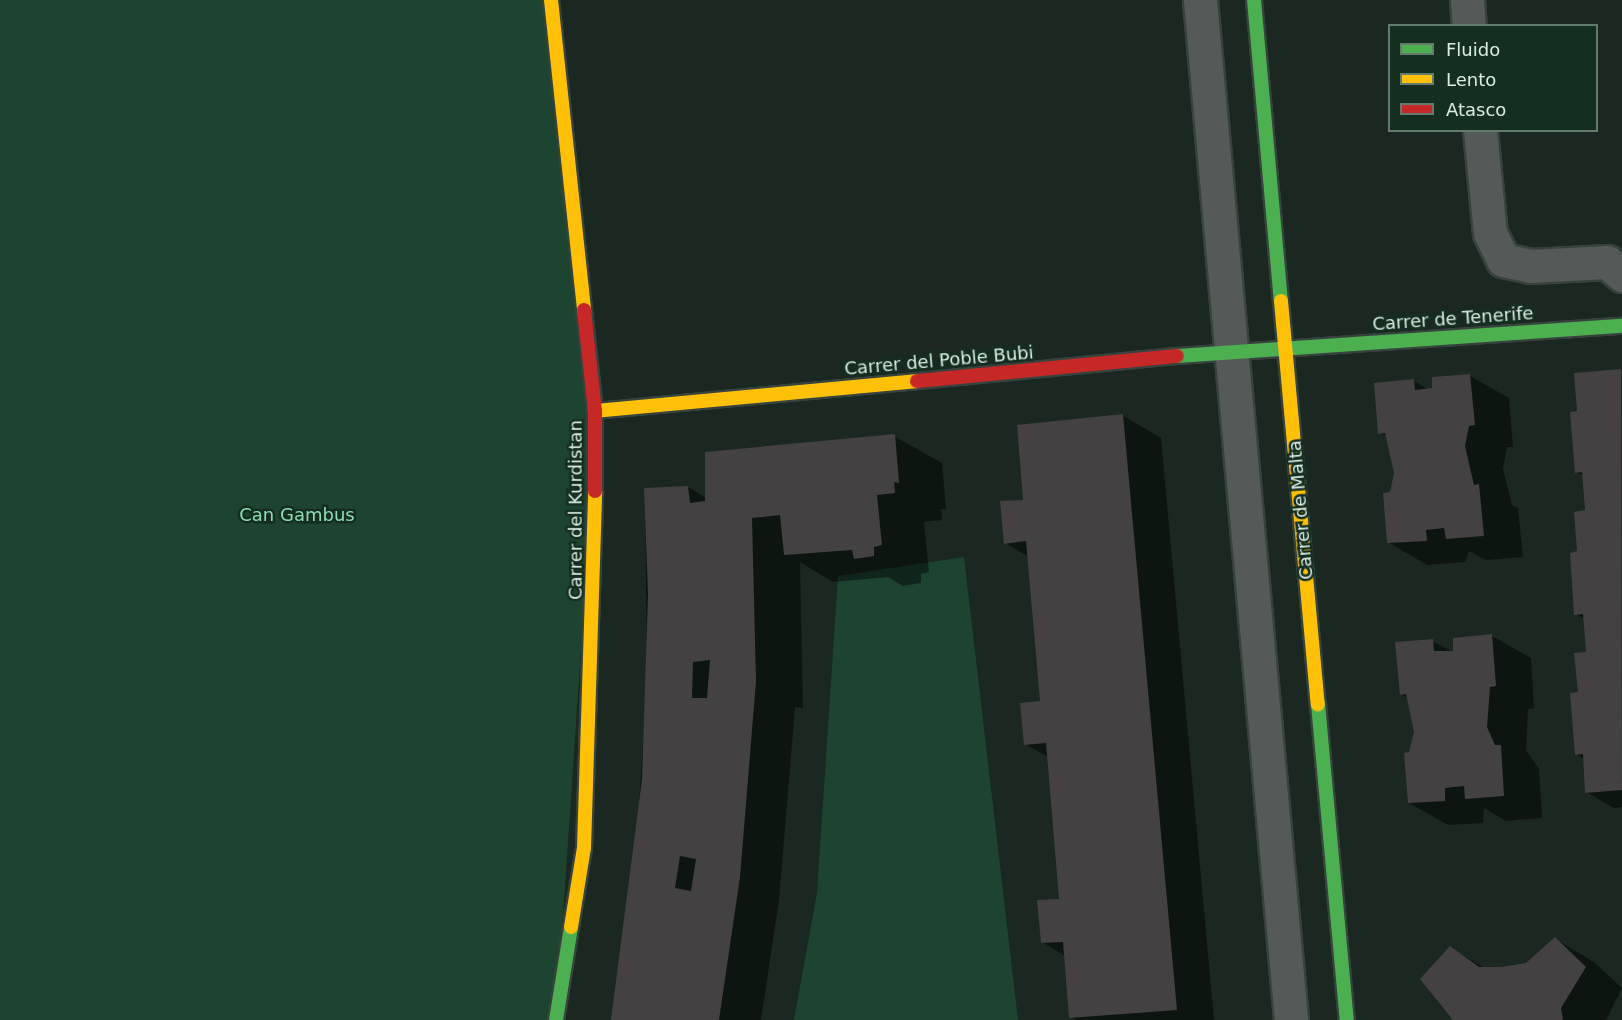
<!DOCTYPE html>
<style>
body{margin:0}
#map{position:relative;width:1622px;height:1020px;overflow:hidden;background:#1a2821;font-family:"DejaVu Sans",sans-serif}
div>[style]{position:absolute}
.green>*{inset:0;background:#1d4431}
.shadow>*{inset:0;background:#0007}
.building>*{inset:0;background:#434142}
.roads{filter:drop-shadow(2px 0 #36423c) drop-shadow(-2px 0 #36423c) drop-shadow(0 2px #36423c) drop-shadow(0 -2px #36423c)}
.street>*{height:33px;margin:-16.5px;padding:0 16.5px;transform-origin:16.5px;border-radius:16.5px;background:#545a57}
.fast>*{height:14px;margin:-7px;padding:0 7px;transform-origin:7px;border-radius:7px;background:#4caf50}
.slow>*{height:14px;margin:-7px;padding:0 7px;transform-origin:7px;border-radius:7px;background:#ffc107}
.jam>*{height:14px;margin:-7px;padding:0 7px;transform-origin:7px;border-radius:7px;background:#c62828}
span{translate:-50% -50%;white-space:nowrap;text-align:center;line-height:1.15;-webkit-text-stroke:5px #142e20;paint-order:stroke}
.street-label{font-size:18px;color:#dbebe1}
.park-label{font-size:18px;color:#8fdeb2}
.legend{position:absolute;left:1388px;top:24px;width:210px;height:108px;box-sizing:border-box;background:#142e20;border:2px solid #647a6d;margin:0;padding:8px 10px;list-style:none;font-size:18px;color:#dbebe1}
.legend li{display:flex;align-items:center;gap:12px;height:30px}
.legend b{width:30px;border:2px solid #647a6d}
</style>
<div id="map">
<div class="green">
<i style="clip-path:polygon(0 0,551px 0,594px 456px,556px 1020px,0 1020px)"></i>
<i style="clip-path:polygon(964px 557px,1018px 1020px,794px 1020px,817px 893px,838px 576px)"></i>
</div>
<div class="shadow">
<i style="clip-path:polygon(1621px 370px,1622px 807px,1614px 808px,1586px 792px,1584px 759px,1576px 754px,1587px 653px,1585px 619px,1576px 614px,1587px 512px,1584px 476px,1576px 472px,1579px 413px)"></i>
<i style="clip-path:polygon(1470px 376px,1509px 398px,1513px 447px,1507px 447px,1503px 469px,1512px 505px,1518px 508px,1523px 557px,1486px 560px,1469px 551px,1465px 562px,1427px 565px,1388px 542px,1395px 473px,1388px 437px,1380px 433px,1414px 381px,1429px 390px)"></i>
<i style="clip-path:polygon(1122px 415px,1161px 438px,1214px 1020px,1076px 1020px,1071px 1017px,1065px 956px,1042px 942px,1060px 900px,1048px 757px,1025px 744px,1041px 702px,1029px 557px,1005px 543px,1024px 501px)"></i>
<i style="clip-path:polygon(894px 436px,942px 463px,946px 509px,941px 509px,942px 520px,924px 522px,929px 572px,921px 574px,921px 583px,903px 586px,888px 577px,833px 582px,800px 562px,803px 708px,795px 707px,779px 900px,761px 1020px,612px 1020px,635px 868px,647px 678px,645px 489px,688px 487px,706px 498px)"></i>
<i style="clip-path:polygon(1492px 636px,1531px 658px,1534px 708px,1528px 709px,1526px 750px,1539px 769px,1542px 818px,1506px 821px,1484px 808px,1483px 823px,1448px 825px,1409px 803px,1415px 732px,1408px 698px,1401px 694px,1432px 641px,1453px 652px)"></i>
<i style="clip-path:polygon(1555px 939px,1594px 962px,1622px 988px,1606px 1020px,1455px 1020px,1450px 948px,1485px 968px,1503px 969px,1527px 965px)"></i>
</div>
<div class="building">
<i style="clip-path:polygon(1621px 369px,1622px 790px,1585px 793px,1583px 754px,1575px 755px,1570px 693px,1578px 692px,1574px 653px,1586px 652px,1583px 614px,1574px 615px,1570px 553px,1577px 551px,1574px 512px,1585px 510px,1582px 472px,1575px 473px,1570px 412px,1577px 411px,1574px 373px)"></i>
<i style="clip-path:polygon(1470px 374px,1475px 425px,1469px 426px,1465px 446px,1474px 485px,1479px 484px,1484px 536px,1446px 539px,1444px 528px,1426px 530px,1427px 541px,1387px 543px,1383px 493px,1390px 492px,1394px 473px,1385px 433px,1378px 434px,1374px 383px,1414px 379px,1415px 390px,1432px 388px,1432px 377px)"></i>
<i style="clip-path:polygon(1123px 414px,1177px 1010px,1069px 1018px,1063px 942px,1041px 943px,1037px 900px,1059px 899px,1046px 743px,1024px 745px,1020px 703px,1040px 701px,1026px 541px,1004px 544px,1000px 501px,1023px 500px,1017px 425px)"></i>
<i style="clip-path:polygon(evenodd,895px 434px,899px 483px,894px 482px,895px 493px,877px 495px,882px 545px,874px 547px,874px 556px,854px 559px,852px 550px,784px 555px,780px 515px,752px 518px,756px 681px,740px 877px,719px 1020px,611px 1020px,642px 779px,648px 594px,644px 488px,688px 486px,690px 503px,705px 501px,705px 452px,895px 434px,710px 660px,707px 698px,692px 698px,693px 662px,710px 660px,895px 434px,680px 856px,696px 859px,691px 891px,675px 888px,680px 856px)"></i>
<i style="clip-path:polygon(1492px 634px,1496px 686px,1490px 687px,1487px 727px,1495px 745px,1501px 745px,1504px 796px,1465px 799px,1464px 786px,1445px 788px,1445px 801px,1408px 803px,1404px 753px,1409px 752px,1414px 732px,1406px 694px,1400px 695px,1395px 642px,1433px 639px,1434px 651px,1453px 651px,1453px 638px)"></i>
<i style="clip-path:polygon(1555px 937px,1586px 967px,1561px 1008px,1563px 1020px,1453px 1020px,1420px 979px,1450px 946px,1479px 967px,1502px 967px,1526px 963px)"></i>
</div>
<div class="roads">
<div class="street">
<i style="left:1200px;top:0;width:1024px;rotate:84.9deg"></i>
<i style="left:1467px;top:0;width:26px;rotate:86deg"></i>
<i style="left:1480px;top:130px;width:103px;rotate:84.5deg"></i>
<i style="left:1490px;top:233px;width:30px;rotate:64deg"></i>
<i style="left:1503px;top:260px;width:29px;rotate:12deg"></i>
<i style="left:1531px;top:266px;width:76px;rotate:-3deg"></i>
<i style="left:1607px;top:262px;width:20px;rotate:41deg"></i>
</div>
<div class="fast">
<i style="left:1254px;top:0;width:302px;rotate:84.9deg"></i>
<i style="left:1177px;top:356px;width:446px;rotate:-3.9deg"></i>
<i style="left:1318px;top:704px;width:317px;rotate:84.8deg"></i>
<i style="left:556px;top:1020px;width:94px;rotate:-80.8deg"></i>
</div>
<div class="slow">
<i style="left:551px;top:0;width:312px;rotate:83.9deg"></i>
<i style="left:1281px;top:301px;width:405px;rotate:84.8deg"></i>
<i style="left:595px;top:411px;width:323px;rotate:-5.3deg"></i>
<i style="left:571px;top:927px;width:80px;rotate:-80.7deg"></i>
<i style="left:584px;top:848px;width:357px;rotate:-88.2deg"></i>
</div>
<div class="jam">
<i style="left:584px;top:310px;width:102px;rotate:83.8deg"></i>
<i style="left:595px;top:411px;width:80px;rotate:90deg"></i>
<i style="left:917px;top:381px;width:261px;rotate:-5.5deg"></i>
</div>
</div>
<div class="street-label">
<span style="left:1453px;top:319px;rotate:-4deg">Carrer de Tenerife</span>
<span style="left:939px;top:361px;rotate:-5deg">Carrer del Poble Bubi</span>
<span style="left:576px;top:510px;rotate:-90deg">Carrer del Kurdistan</span>
<span style="left:1301px;top:510px;rotate:-95deg">Carrer de Malta</span>
</div>
<div class="park-label">
<span style="left:297px;top:515px">Can Gambus</span>
</div>
<ul class="legend">
<li><b style="height:8px;background:#4caf50"></b>Fluido</li>
<li><b style="height:8px;background:#ffc107"></b>Lento</li>
<li><b style="height:8px;background:#c62828"></b>Atasco</li>
</ul>
</div>
